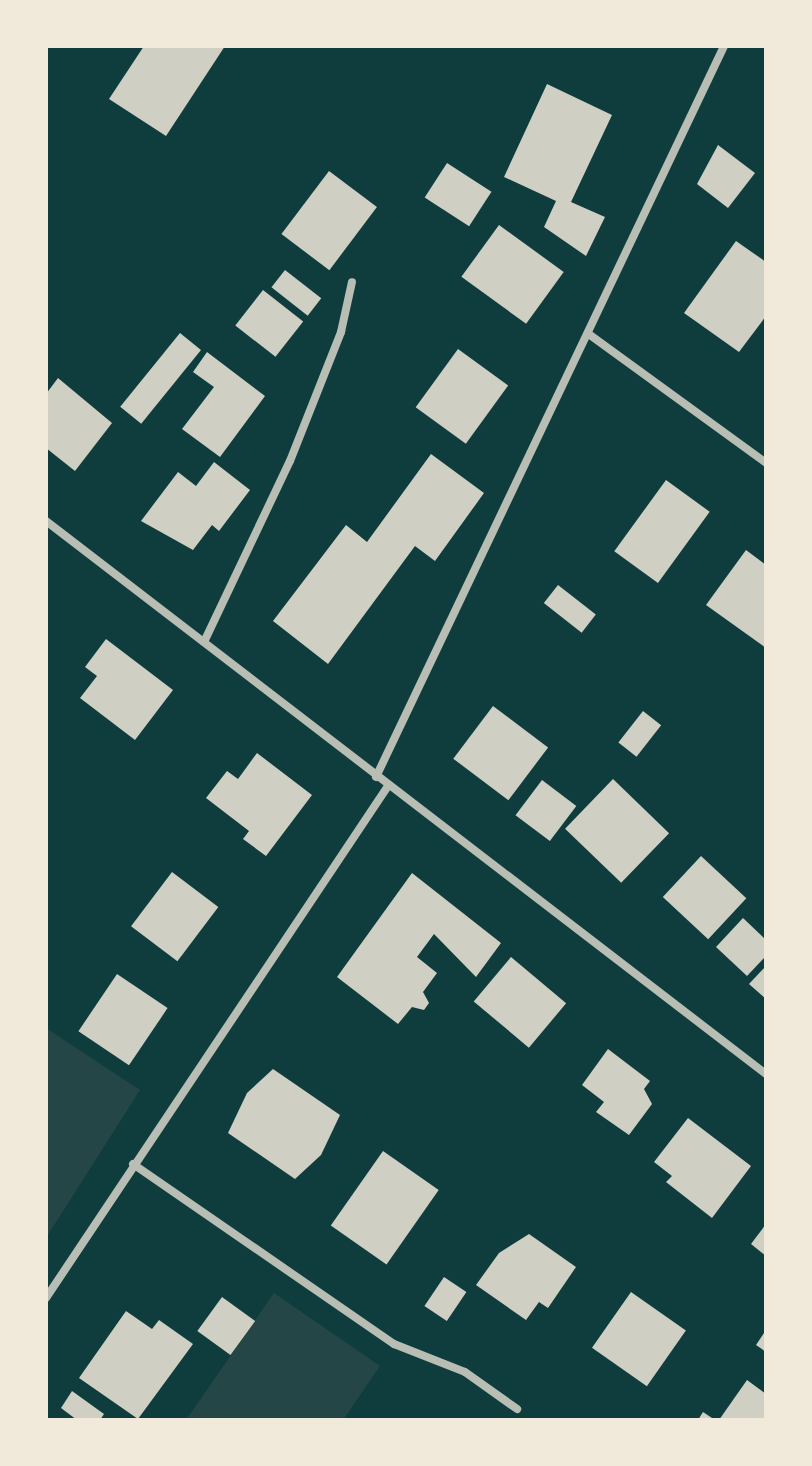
<!DOCTYPE html>
<style>
body{margin:0}
#map{position:relative;width:812px;height:1466px;overflow:hidden;background:#0f3d3e;font-family:"Nunito Sans",sans-serif}
div>[style]{position:absolute}
.green>*{inset:0;background:#244646}
.building>*{inset:0;background:#cfcfc3;transform-origin:0 0}
.minor>*{height:8px;margin:-4px;padding:0 4px;transform-origin:4px;border-radius:4px;background:#b8beb3}
span{translate:-50% -50%;white-space:nowrap;text-align:center;line-height:1.15;-webkit-text-stroke:6px #f1e9da;paint-order:stroke}
.frame{position:absolute;inset:0;border:48px solid #f1e9da;pointer-events:none}
</style>
<div id="map">
<div class="green">
<i style="clip-path:polygon(46px 1028px,140px 1090px,46px 1238px)"></i>
<i style="clip-path:polygon(274px 1293px,380px 1366px,343px 1420px,186px 1420px)"></i>
</div>
<div class="building">
<i style="clip-path:polygon(144px 46px,225px 46px,166px 136px,109px 99px)"></i>
<i style="clip-path:polygon(547px 84px,612px 115px,571px 202px,605px 217px,586px 256px,544px 227px,556px 201px,504px 177px)"></i>
<i style="clip-path:polygon(718px 145px,755px 173px,728px 208px,697px 184px)"></i>
<i style="left:447px;top:163px;width:53px;height:41px;rotate:33deg"></i>
<i style="left:329px;top:171px;width:60px;height:79px;rotate:37deg"></i>
<i style="left:499px;top:225px;width:80px;height:64px;rotate:36deg"></i>
<i style="clip-path:polygon(736px 241px,766px 262px,766px 316px,739px 352px,684px 313px)"></i>
<i style="left:285px;top:270px;width:46px;height:22px;rotate:38deg"></i>
<i style="left:263px;top:290px;width:51px;height:45px;rotate:38deg"></i>
<i style="left:180px;top:333px;width:27px;height:95px;rotate:39deg"></i>
<i style="left:458px;top:349px;width:62px;height:72px;rotate:36deg"></i>
<i style="clip-path:polygon(207px 352px,265px 396px,220px 457px,182px 429px,214px 387px,193px 372px)"></i>
<i style="clip-path:polygon(58px 378px,112px 423px,75px 471px,46px 448px,46px 394px)"></i>
<i style="clip-path:polygon(431px 454px,484px 493px,435px 561px,415px 546px,328px 664px,273px 621px,346px 525px,367px 542px)"></i>
<i style="clip-path:polygon(214px 462px,250px 490px,219px 531px,212px 525px,193px 550px,141px 521px,178px 472px,196px 486px)"></i>
<i style="left:666px;top:480px;width:54px;height:88px;rotate:36deg"></i>
<i style="clip-path:polygon(746px 550px,766px 565px,766px 648px,706px 605px)"></i>
<i style="left:558px;top:585px;width:48px;height:23px;rotate:38deg"></i>
<i style="clip-path:polygon(106px 639px,173px 690px,135px 740px,80px 698px,97px 676px,85px 667px)"></i>
<i style="left:493px;top:706px;width:69px;height:66px;rotate:37deg"></i>
<i style="left:643px;top:711px;width:23px;height:40px;rotate:38deg"></i>
<i style="clip-path:polygon(257px 753px,312px 795px,266px 856px,243px 839px,249px 831px,206px 798px,227px 771px,238px 779px)"></i>
<i style="left:613px;top:779px;width:78px;height:69px;rotate:44deg"></i>
<i style="left:542px;top:780px;width:43px;height:44px;rotate:37deg"></i>
<i style="left:701px;top:856px;width:62px;height:56px;rotate:43deg"></i>
<i style="left:172px;top:872px;width:58px;height:68px;rotate:37deg"></i>
<i style="clip-path:polygon(412px 873px,501px 943px,476px 977px,434px 934px,417px 957px,437px 973px,423px 992px,429px 1003px,424px 1010px,412px 1007px,398px 1024px,337px 977px)"></i>
<i style="clip-path:polygon(743px 918px,766px 940px,766px 956px,747px 976px,716px 947px)"></i>
<i style="left:511px;top:957px;width:72px;height:58px;rotate:40deg"></i>
<i style="clip-path:polygon(766px 966px,766px 999px,749px 984px)"></i>
<i style="left:117px;top:974px;width:61px;height:69px;rotate:34deg"></i>
<i style="clip-path:polygon(608px 1049px,650px 1081px,644px 1089px,652px 1104px,629px 1135px,596px 1112px,604px 1102px,582px 1085px)"></i>
<i style="clip-path:polygon(273px 1069px,340px 1115px,321px 1155px,295px 1179px,228px 1133px,247px 1093px)"></i>
<i style="clip-path:polygon(688px 1118px,751px 1166px,712px 1218px,666px 1182px,672px 1176px,654px 1162px)"></i>
<i style="left:383px;top:1151px;width:68px;height:91px;rotate:35deg"></i>
<i style="clip-path:polygon(766px 1224px,766px 1256px,751px 1244px)"></i>
<i style="clip-path:polygon(529px 1234px,576px 1267px,548px 1308px,539px 1302px,526px 1320px,476px 1285px,499px 1253px)"></i>
<i style="left:444px;top:1277px;width:27px;height:35px;rotate:34deg"></i>
<i style="left:631px;top:1292px;width:67px;height:68px;rotate:35deg"></i>
<i style="left:222px;top:1297px;width:41px;height:42px;rotate:36deg"></i>
<i style="clip-path:polygon(126px 1311px,152px 1329px,159px 1320px,193px 1344px,138px 1419px,79px 1378px)"></i>
<i style="clip-path:polygon(766px 1330px,766px 1352px,756px 1345px)"></i>
<i style="clip-path:polygon(747px 1380px,766px 1394px,766px 1420px,719px 1420px)"></i>
<i style="clip-path:polygon(72px 1391px,104px 1414px,100px 1420px,77px 1420px,61px 1408px)"></i>
<i style="clip-path:polygon(703px 1412px,715px 1420px,698px 1420px)"></i>
</div>
<div class="minor">
<i style="left:590px;top:335px;width:218px;rotate:36deg"></i>
<i style="left:46px;top:521px;width:908px;rotate:37.53deg"></i>
<i style="left:204px;top:642px;width:200px;rotate:-64.6deg"></i>
<i style="left:290px;top:461px;width:139px;rotate:-68.4deg"></i>
<i style="left:341px;top:332px;width:51px;rotate:-77.6deg"></i>
<i style="left:376px;top:777px;width:810px;rotate:-64.54deg"></i>
<i style="left:133px;top:1164px;width:317px;rotate:34.6deg"></i>
<i style="left:394px;top:1344px;width:76px;rotate:21.5deg"></i>
<i style="left:465px;top:1372px;width:64px;rotate:35.4deg"></i>
<i style="left:46px;top:1298px;width:616px;rotate:-56.26deg"></i>
</div>
<div class="frame"></div>
</div>
